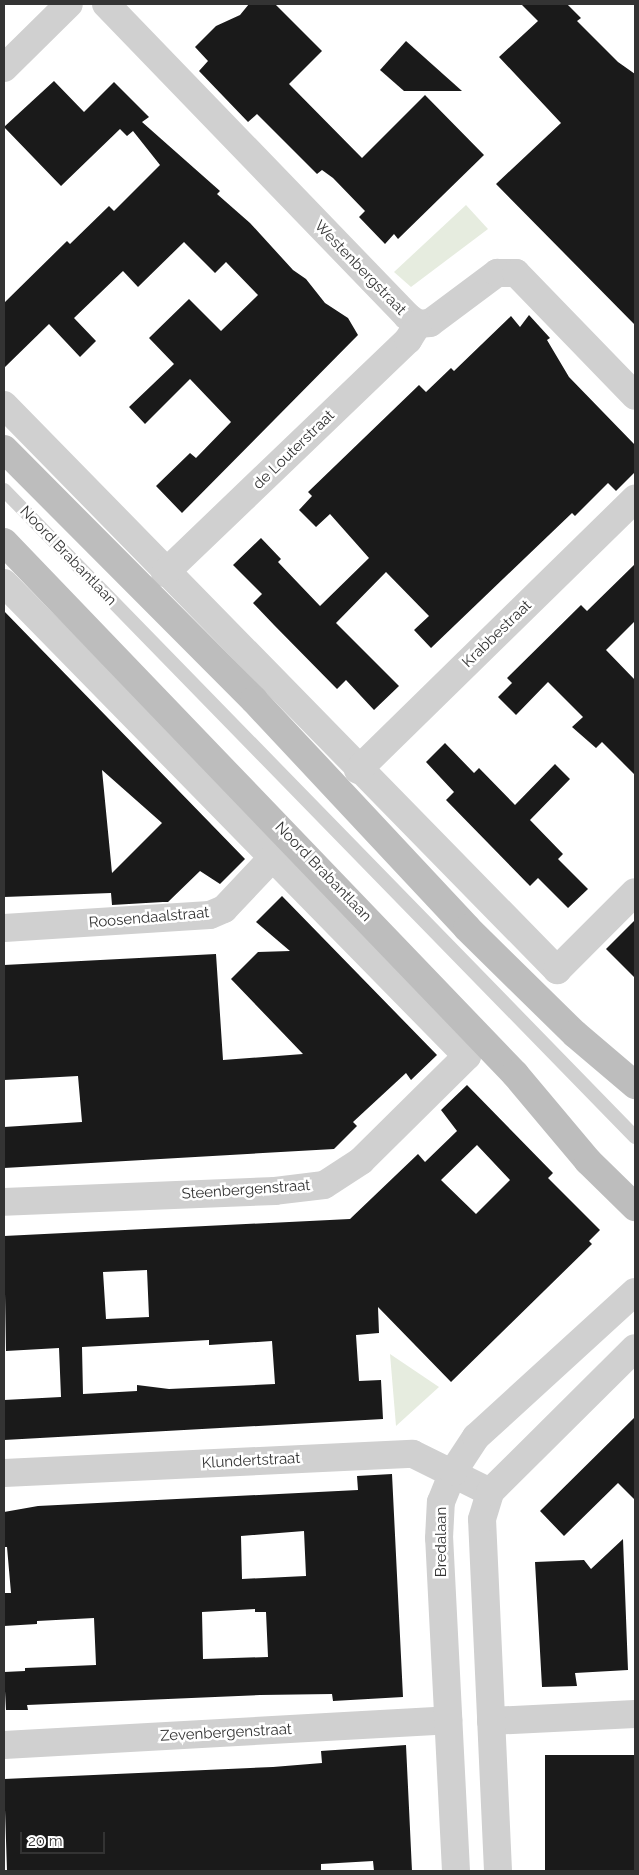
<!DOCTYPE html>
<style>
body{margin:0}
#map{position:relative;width:639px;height:1875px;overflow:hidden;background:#fff;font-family:Raleway,sans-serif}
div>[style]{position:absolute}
.green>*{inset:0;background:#e6ecdf}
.building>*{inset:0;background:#1a1a1a;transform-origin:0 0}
.service>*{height:14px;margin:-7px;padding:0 7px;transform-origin:7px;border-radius:7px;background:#d0d0d0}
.minor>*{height:28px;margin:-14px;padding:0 14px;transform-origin:14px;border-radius:14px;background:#d0d0d0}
.tertiary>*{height:28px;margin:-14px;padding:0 14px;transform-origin:14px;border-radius:14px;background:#d0d0d0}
.secondary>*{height:28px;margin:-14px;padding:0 14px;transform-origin:14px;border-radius:14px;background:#bdbdbd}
span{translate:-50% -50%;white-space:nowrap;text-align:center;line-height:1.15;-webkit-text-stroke:5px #fff;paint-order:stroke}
.street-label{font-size:15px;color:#333}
.frame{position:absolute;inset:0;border:5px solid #333;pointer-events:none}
.scale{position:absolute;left:20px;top:1832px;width:85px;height:22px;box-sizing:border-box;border:2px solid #333;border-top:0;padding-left:6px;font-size:15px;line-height:18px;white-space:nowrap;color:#333;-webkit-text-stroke:4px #fff;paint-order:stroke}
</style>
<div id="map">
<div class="green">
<i style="clip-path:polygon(466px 205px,488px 229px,411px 287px,394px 272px)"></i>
<i style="clip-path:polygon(390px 1354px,439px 1387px,396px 1426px)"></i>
</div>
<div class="building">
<i style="clip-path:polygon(249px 4px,275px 4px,322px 51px,289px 84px,362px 158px,425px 95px,484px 155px,398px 239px,394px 234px,385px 244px,359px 217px,365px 211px,333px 178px,322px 170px,317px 174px,257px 114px,248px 122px,199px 71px,208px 61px,195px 47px,216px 26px,240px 15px)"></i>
<i style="clip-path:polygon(521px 4px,567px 4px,581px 18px,577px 21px,618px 62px,635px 74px,635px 325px,496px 184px,561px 123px,499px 57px,538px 21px)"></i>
<i style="clip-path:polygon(406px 41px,462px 91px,404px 91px,380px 70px)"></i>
<i style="clip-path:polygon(54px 81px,84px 112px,114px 82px,149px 117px,142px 122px,220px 191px,217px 194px,250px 223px,293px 270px,306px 279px,325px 303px,348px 318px,358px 335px,182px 513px,156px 486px,190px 453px,196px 458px,231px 422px,190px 379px,145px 424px,129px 407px,174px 364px,149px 338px,189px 299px,221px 331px,258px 295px,226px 262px,215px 273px,184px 242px,138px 287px,123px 271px,74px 318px,96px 341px,80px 357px,49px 324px,4px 368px,4px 303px,67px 241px,70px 244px,109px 206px,114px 211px,160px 165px,133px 131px,127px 136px,120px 129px,61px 186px,4px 127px)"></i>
<i style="clip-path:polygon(529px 315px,550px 338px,547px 340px,569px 377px,635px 445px,635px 472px,616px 491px,608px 483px,575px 516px,572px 513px,431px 648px,414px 630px,429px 616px,386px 572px,336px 623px,399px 686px,374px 710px,346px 680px,337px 689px,274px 625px,253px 603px,262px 594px,233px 565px,261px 538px,281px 559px,278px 562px,320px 606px,369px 558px,330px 514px,316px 527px,299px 510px,312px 496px,308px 492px,419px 385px,426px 392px,451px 368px,454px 371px,511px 316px,520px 327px)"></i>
<i style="clip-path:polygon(635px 564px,635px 621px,606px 650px,635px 680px,635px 775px,602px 742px,596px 748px,572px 727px,583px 717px,548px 682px,516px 715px,498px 697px,512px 683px,507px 678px,581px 605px,587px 611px)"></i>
<i style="clip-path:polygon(evenodd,4px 611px,245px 859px,220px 884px,200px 871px,168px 902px,163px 902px,112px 905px,111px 893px,4px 897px,4px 611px,102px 770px,162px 823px,112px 873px,102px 770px)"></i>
<i style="clip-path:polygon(445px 743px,474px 773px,479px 768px,515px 805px,555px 764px,570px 779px,530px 820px,563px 854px,558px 859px,588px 889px,568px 908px,538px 878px,530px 886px,446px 800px,454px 792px,426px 762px)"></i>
<i style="clip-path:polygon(282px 896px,437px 1055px,411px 1080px,406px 1073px,353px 1122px,357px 1126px,334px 1149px,4px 1168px,4px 1127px,82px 1122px,78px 1076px,4px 1080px,4px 965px,216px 954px,223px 1060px,303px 1054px,231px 979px,258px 952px,290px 951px,256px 922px)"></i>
<i style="clip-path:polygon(635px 920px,635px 978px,606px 949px)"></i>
<i style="clip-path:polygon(evenodd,467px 1085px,553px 1173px,548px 1178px,600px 1230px,589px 1241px,592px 1244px,451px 1382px,378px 1307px,379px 1333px,356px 1335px,359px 1381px,381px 1380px,383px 1419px,4px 1440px,4px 1400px,61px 1397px,59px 1348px,6px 1351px,4px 1236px,350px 1219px,418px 1154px,425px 1162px,457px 1131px,441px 1110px,467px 1085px,477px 1145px,510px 1180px,476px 1214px,441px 1180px,477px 1145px,467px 1085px,147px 1270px,149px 1317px,106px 1319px,103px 1272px,147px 1270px,467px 1085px,209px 1340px,209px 1345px,272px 1341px,275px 1384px,169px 1389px,137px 1385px,137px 1391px,83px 1394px,82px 1347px,209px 1340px)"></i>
<i style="clip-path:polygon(635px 1417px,635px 1500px,618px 1483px,564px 1536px,540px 1511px)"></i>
<i style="clip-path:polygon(evenodd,392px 1474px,403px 1697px,333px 1701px,332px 1694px,260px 1695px,27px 1705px,28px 1710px,6px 1710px,4px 1672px,25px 1671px,25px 1668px,96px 1665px,94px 1618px,37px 1621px,37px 1624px,4px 1626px,4px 1593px,11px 1593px,7px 1547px,4px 1547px,4px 1512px,38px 1506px,358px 1490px,357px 1476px,392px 1474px,304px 1531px,306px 1576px,242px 1579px,241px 1536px,304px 1531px,392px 1474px,255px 1609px,255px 1612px,266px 1612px,268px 1657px,203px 1659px,202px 1612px,255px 1609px)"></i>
<i style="clip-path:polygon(623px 1539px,628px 1670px,575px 1673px,577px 1686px,542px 1687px,535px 1562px,584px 1560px,591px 1569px)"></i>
<i style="clip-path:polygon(406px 1745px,412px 1871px,374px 1871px,373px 1861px,321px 1864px,321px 1871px,7px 1871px,4px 1779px,273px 1767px,322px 1763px,321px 1751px)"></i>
<i style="left:635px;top:1755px;width:116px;height:90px;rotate:90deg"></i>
</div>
<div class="service">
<i style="left:4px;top:490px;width:904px;rotate:45.72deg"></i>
</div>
<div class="minor">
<i style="left:106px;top:4px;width:434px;rotate:46deg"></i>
<i style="left:407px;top:316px;width:14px;rotate:36deg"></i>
<i style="left:418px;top:324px;width:12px;rotate:-5deg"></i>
<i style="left:430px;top:323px;width:84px;rotate:-36.7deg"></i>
<i style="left:497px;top:273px;width:19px"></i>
<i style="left:516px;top:273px;width:171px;rotate:45.9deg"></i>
<i style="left:4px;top:68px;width:91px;rotate:-44.6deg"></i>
<i style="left:4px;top:405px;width:791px;rotate:45.61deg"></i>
<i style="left:557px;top:970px;width:110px;rotate:-45deg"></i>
<i style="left:165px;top:573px;width:337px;rotate:-43.8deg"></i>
<i style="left:408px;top:340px;width:19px;rotate:-58deg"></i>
<i style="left:4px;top:583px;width:662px;rotate:45.61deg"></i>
<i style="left:467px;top:1056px;width:149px;rotate:135.3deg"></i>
<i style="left:361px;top:1161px;width:44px;rotate:147deg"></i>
<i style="left:324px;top:1185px;width:49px;rotate:173deg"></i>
<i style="left:275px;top:1191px;width:271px;rotate:177.7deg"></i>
<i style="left:358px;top:770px;width:388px;rotate:-44.4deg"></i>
<i style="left:4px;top:928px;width:206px;rotate:-3.6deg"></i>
<i style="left:210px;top:915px;width:15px;rotate:-23deg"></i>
<i style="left:224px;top:909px;width:70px;rotate:-46.7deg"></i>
<i style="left:4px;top:1473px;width:409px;rotate:-2.7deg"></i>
<i style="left:413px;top:1454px;width:86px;rotate:26.3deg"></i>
<i style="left:491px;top:1721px;width:144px;rotate:-2.8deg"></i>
<i style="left:4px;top:1745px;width:445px;rotate:-3.2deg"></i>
</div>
<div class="tertiary">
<i style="left:456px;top:1871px;width:333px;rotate:-92.9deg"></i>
<i style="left:439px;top:1538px;width:36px;rotate:-87deg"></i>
<i style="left:441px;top:1502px;width:32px;rotate:-68deg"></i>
<i style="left:453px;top:1472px;width:42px;rotate:-56.7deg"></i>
<i style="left:476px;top:1437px;width:215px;rotate:-42.4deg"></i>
<i style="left:498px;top:1871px;width:352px;rotate:-92.6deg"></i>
<i style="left:482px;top:1519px;width:28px;rotate:-73deg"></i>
<i style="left:490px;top:1492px;width:204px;rotate:-44.8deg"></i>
</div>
<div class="secondary">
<i style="left:4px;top:449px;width:354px;rotate:45.1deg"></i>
<i style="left:254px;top:700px;width:312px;rotate:46.9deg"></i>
<i style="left:467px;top:928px;width:151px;rotate:44.5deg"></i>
<i style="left:575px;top:1034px;width:79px;rotate:40.4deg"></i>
<i style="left:4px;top:542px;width:738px;rotate:46.15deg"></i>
<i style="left:515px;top:1074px;width:114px;rotate:50deg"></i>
<i style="left:588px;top:1161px;width:66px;rotate:44.4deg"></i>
</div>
<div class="street-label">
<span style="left:360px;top:268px;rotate:46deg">Westenbergstraat</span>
<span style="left:294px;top:450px;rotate:-44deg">de Louterstraat</span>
<span style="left:68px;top:556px;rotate:46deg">Noord Brabantlaan</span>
<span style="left:497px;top:634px;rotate:-44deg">Krabbestraat</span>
<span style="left:323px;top:872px;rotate:46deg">Noord Brabantlaan</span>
<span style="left:149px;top:918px;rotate:-5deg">Roosendaalstraat</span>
<span style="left:246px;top:1190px;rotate:-4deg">Steenbergenstraat</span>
<span style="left:251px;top:1461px;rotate:-3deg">Klundertstraat</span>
<span style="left:442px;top:1542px;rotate:-90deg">Bredalaan</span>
<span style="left:226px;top:1733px;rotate:-3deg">Zevenbergenstraat</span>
</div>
<div class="frame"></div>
<div class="scale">20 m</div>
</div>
